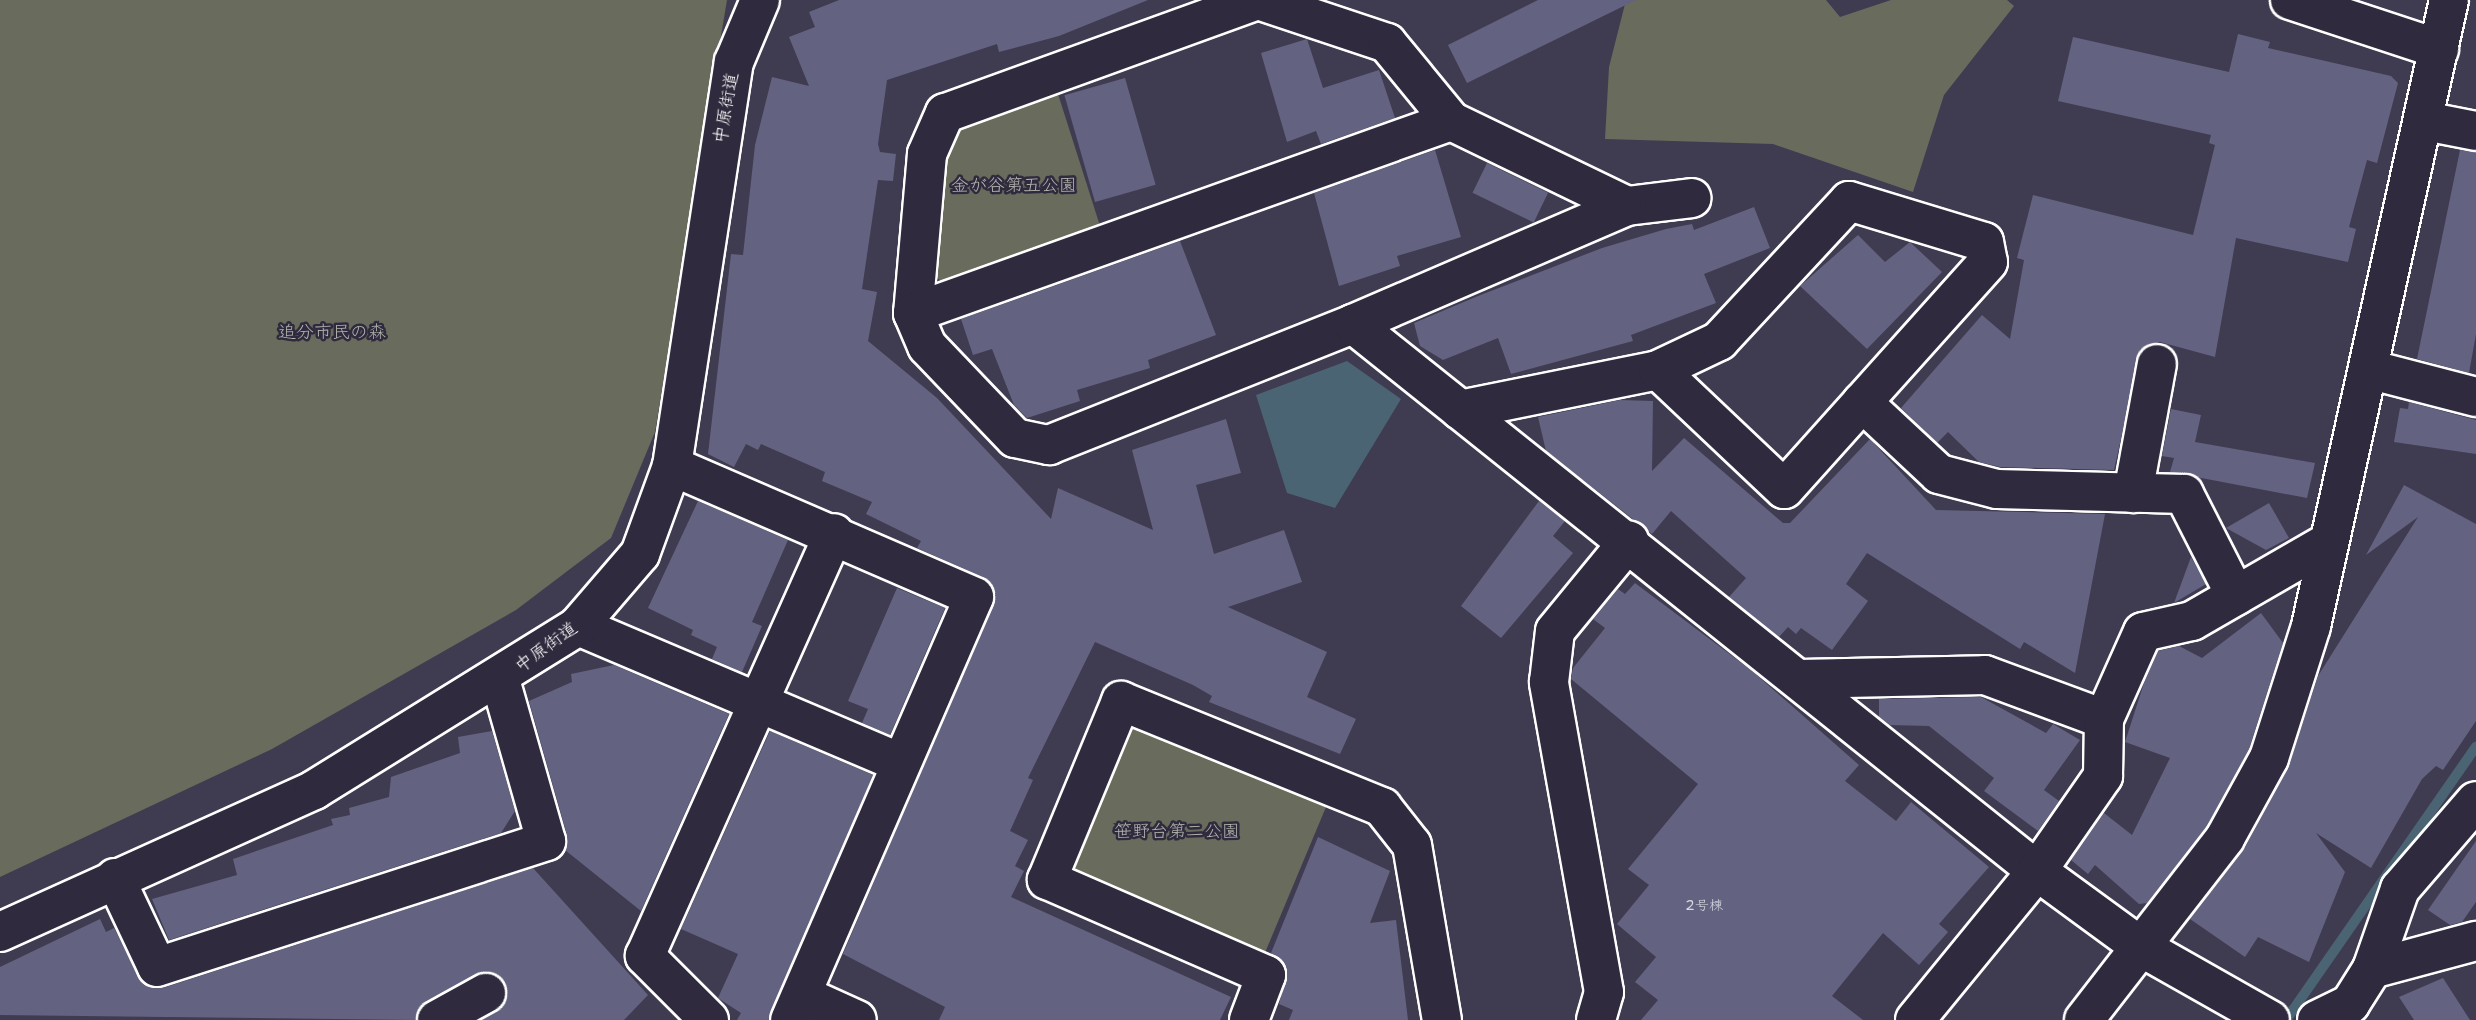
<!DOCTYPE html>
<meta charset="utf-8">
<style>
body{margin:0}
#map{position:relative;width:2476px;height:1020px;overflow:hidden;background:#3f3b51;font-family:"Shantell Sans","Klee One",sans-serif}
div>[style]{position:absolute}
.green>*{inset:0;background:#696b5c}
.water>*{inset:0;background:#4b6473}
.stream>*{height:10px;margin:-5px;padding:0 5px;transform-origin:5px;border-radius:5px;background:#4b6473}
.building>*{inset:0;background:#636381;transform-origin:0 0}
.roads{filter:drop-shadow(2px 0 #fff) drop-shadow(-2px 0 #fff) drop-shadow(0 2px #fff) drop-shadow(0 -2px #fff)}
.minor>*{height:38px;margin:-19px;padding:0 19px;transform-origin:19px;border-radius:19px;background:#2f2a3d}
span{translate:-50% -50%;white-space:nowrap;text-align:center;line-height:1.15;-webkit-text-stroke:5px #2f2a3d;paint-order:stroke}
.number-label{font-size:14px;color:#d8d8e0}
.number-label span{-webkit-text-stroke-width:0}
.street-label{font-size:18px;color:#fff}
.park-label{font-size:18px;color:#b4b5ae}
</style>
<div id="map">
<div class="green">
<i style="clip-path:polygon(0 0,727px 0,655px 432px,611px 538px,516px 610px,272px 749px,0 877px)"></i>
<i style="clip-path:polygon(1626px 0,1826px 0,1840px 17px,1891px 0,2007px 0,2014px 6px,1944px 95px,1913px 192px,1773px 144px,1605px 139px,1609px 67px)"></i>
<i style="clip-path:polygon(1058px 94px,1101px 229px,946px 286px,929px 270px,950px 139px,960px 129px)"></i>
<i style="clip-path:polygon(1137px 726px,1326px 807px,1264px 955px,1076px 878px,1069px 860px,1126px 730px)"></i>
</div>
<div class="water">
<i style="clip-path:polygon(1347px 361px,1401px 399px,1335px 508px,1287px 493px,1256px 395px)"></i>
</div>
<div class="stream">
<i style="left:2286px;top:1020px;width:333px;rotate:-55.2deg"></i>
</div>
<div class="building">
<i style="clip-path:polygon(839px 0,1148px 0,1059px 36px,999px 52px,997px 44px,887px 80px,878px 144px,880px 152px,896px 154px,893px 181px,878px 180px,862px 289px,877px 292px,868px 341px,937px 398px,1051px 519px,1058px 488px,1153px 530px,1132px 450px,1226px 419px,1241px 473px,1196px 485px,1214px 554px,1284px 530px,1302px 582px,1228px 607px,1327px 652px,1307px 697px,1356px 719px,1340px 754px,1209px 702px,1212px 696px,1193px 685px,1095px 642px,1028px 778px,1033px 780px,1010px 831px,1028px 840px,1015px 866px,1024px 871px,1011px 897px,1231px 997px,1220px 1020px,939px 1020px,945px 1007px,843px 954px,996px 595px,983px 577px,917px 548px,921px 541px,866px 514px,872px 502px,822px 481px,825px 472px,761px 444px,758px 450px,746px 444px,734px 467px,708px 454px,731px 254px,743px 255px,755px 145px,772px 77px,809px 86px,789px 37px,815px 27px,809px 12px)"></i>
<i style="clip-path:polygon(1538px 0,1636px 0,1467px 83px,1448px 45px)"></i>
<i style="clip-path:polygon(2238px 34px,2270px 42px,2268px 48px,2391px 76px,2398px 83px,2377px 163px,2367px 160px,2349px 227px,2356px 229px,2348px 262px,2236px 238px,2215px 357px,2160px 342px,2141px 349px,2114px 470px,2000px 467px,1979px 462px,1948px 432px,1937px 443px,1901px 408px,1982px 315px,2010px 339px,2024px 260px,2017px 258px,2033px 195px,2193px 235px,2215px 145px,2209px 143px,2211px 135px,2058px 101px,2073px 37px,2229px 72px)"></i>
<i style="clip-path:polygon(1307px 39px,1323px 88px,1379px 70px,1395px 118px,1321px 144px,1316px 131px,1287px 142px,1261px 53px)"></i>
<i style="left:1125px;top:78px;width:111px;height:63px;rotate:74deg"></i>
<i style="clip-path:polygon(1435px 150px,1461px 237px,1397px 256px,1400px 266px,1339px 286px,1314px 193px)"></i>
<i style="clip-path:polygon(2460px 150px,2476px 152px,2476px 334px,2469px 373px,2417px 359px)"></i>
<i style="left:1487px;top:163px;width:68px;height:33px;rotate:26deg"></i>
<i style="clip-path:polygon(1754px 207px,1770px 248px,1704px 274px,1716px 303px,1631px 335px,1633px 341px,1511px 374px,1498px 338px,1443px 360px,1420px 346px,1414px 323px,1478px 296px,1602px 248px,1666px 229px,1692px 224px,1694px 230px)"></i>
<i style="clip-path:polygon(1858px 235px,1885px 262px,1910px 242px,1942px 272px,1867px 349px,1800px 286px)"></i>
<i style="clip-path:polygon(1180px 241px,1216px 335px,1148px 360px,1150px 368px,1077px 390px,1080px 401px,1027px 418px,1014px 405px,992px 349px,973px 355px,961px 319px)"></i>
<i style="clip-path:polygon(1620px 400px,1653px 401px,1652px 471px,1684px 438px,1783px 523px,1790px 523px,1870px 439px,1936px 510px,2105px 514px,2075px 673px,2024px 642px,2020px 649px,1867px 553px,1846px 584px,1868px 601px,1832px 650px,1801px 628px,1796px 634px,1788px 627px,1779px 637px,1729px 597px,1746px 578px,1671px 511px,1652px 534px,1546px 451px,1538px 417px)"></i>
<i style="clip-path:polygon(2409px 402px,2476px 420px,2476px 454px,2394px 442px,2400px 408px,2408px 409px)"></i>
<i style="clip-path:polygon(2171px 409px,2201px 415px,2195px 442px,2315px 463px,2307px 498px,2170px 472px,2174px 458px,2162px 456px)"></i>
<i style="clip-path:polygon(2404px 485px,2476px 524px,2476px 721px,2443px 770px,2436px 766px,2422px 779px,2371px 868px,2316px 833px,2345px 872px,2309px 962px,2258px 937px,2245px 957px,2190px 919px,2244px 849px,2288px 768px,2318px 676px,2418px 517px,2366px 555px)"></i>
<i style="clip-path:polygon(698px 501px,788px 540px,752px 622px,762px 626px,742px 672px,712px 659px,717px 647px,691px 635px,693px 630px,648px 608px)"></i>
<i style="clip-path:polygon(1539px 501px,1565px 521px,1553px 536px,1573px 553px,1501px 638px,1461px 606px)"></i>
<i style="clip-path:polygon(2269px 503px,2289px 538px,2266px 550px,2226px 528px)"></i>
<i style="clip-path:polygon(2191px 557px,2206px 584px,2174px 603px)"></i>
<i style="clip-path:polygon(1635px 583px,1751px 670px,1859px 765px,1845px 781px,1896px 821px,1911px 802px,1989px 867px,1939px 924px,1948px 932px,1919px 965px,1883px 933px,1832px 996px,1863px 1020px,1641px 1020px,1658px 1000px,1635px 982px,1656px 957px,1617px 924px,1649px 885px,1628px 869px,1698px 784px,1571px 679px,1573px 668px,1605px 628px,1593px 619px,1618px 589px,1625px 594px)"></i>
<i style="clip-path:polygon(897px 588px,945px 608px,890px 735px,862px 723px,868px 709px,848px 701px)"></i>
<i style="clip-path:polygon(2261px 613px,2283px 643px,2249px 749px,2207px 826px,2147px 903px,2139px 904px,2095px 865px,2088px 874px,2071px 860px,2104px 813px,2132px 835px,2170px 758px,2125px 742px,2144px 683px,2158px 651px,2179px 646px,2202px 658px)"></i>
<i style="clip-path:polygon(614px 665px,729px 714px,641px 911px,565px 850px,567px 835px,529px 701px,572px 682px,571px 674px)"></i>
<i style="clip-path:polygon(1981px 697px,2046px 733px,2053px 724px,2080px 740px,2044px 790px,2059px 801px,2038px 831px,1984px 791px,1994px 778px,1929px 726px,1890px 725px,1879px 717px,1879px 699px)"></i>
<i style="clip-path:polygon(492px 731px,515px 811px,501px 833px,169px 940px,152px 899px,237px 875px,233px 859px,333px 825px,331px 819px,350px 815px,349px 808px,389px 797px,391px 777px,460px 753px,458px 737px)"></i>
<i style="clip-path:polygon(770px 731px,873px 775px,769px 1020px,737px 1020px,741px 1013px,718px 998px,738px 954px,681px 929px)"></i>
<i style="clip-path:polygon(1318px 837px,1390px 871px,1370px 923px,1396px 920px,1408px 1020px,1289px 1020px,1293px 1010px,1279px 1004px,1287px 971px,1271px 953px)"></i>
<i style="clip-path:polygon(2476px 841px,2476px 902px,2462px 922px,2450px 925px,2428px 910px)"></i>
<i style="clip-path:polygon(533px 868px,648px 995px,624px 1020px,482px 1020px,504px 1005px,508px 994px,498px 975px,486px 971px,426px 1001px,415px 1020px,0 1015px,0 967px,100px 919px,106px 932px,114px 928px,143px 984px,163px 988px)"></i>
<i style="clip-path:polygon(2443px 978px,2470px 1020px,2414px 1020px,2399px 997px)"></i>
</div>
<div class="roads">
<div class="minor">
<i style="left:1258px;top:0;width:333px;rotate:160.1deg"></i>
<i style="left:945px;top:113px;width:45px;rotate:113.7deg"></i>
<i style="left:927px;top:154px;width:160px;rotate:95deg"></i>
<i style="left:913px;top:313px;width:36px;rotate:67deg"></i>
<i style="left:927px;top:346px;width:127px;rotate:46.3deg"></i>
<i style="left:1015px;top:438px;width:35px;rotate:12deg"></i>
<i style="left:1049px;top:445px;width:327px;rotate:-21.7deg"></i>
<i style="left:1353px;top:324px;width:876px;rotate:38.65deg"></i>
<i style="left:2037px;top:871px;width:129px;rotate:36.2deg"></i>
<i style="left:2141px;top:947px;width:148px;rotate:29.5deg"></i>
<i style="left:1258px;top:0;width:136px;rotate:18.4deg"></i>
<i style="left:1387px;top:43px;width:101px;rotate:50.6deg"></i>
<i style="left:1451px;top:121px;width:195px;rotate:25.8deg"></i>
<i style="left:1627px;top:206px;width:65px;rotate:-7deg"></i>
<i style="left:2290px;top:0;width:157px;rotate:18.2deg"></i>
<i style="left:2425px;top:121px;width:52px;rotate:11.1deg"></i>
<i style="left:913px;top:313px;width:571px;rotate:-19.64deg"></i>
<i style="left:1353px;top:324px;width:298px;rotate:-23.3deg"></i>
<i style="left:2368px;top:369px;width:112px;rotate:14.5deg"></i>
<i style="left:1862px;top:402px;width:105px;rotate:43.1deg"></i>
<i style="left:1939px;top:474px;width:60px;rotate:14.5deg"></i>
<i style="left:1997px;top:489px;width:187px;rotate:1.5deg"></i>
<i style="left:2184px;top:494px;width:114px;rotate:63deg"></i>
<i style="left:1460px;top:410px;width:202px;rotate:-11.4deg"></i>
<i style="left:1658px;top:370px;width:68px;rotate:-25.4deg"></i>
<i style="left:1719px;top:341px;width:191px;rotate:-47.1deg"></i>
<i style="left:1849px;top:201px;width:141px;rotate:16.9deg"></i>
<i style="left:1984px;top:242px;width:20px;rotate:79deg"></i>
<i style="left:1988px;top:262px;width:305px;rotate:131.9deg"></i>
<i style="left:1784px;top:489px;width:173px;rotate:-136.6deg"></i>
<i style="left:672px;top:466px;width:329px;rotate:23.4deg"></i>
<i style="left:974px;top:597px;width:461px;rotate:113.5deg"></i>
<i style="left:2133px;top:493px;width:131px;rotate:-79.5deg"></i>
<i style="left:578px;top:626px;width:349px;rotate:23deg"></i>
<i style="left:1800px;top:679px;width:185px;rotate:-1.2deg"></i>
<i style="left:1985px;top:675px;width:127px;rotate:20.3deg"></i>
<i style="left:115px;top:878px;width:98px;rotate:64.7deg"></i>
<i style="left:157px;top:967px;width:409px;rotate:-17.9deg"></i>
<i style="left:546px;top:841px;width:168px;rotate:-105.9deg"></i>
<i style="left:0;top:932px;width:345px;rotate:-24.3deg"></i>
<i style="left:314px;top:790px;width:311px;rotate:-31.8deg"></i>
<i style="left:578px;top:626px;width:95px;rotate:-49.3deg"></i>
<i style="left:640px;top:554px;width:94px;rotate:-70deg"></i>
<i style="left:672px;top:466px;width:409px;rotate:-81.3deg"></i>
<i style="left:734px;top:62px;width:67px;rotate:-67.2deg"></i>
<i style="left:2372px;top:969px;width:108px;rotate:-15.1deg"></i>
<i style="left:802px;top:995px;width:60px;rotate:24.4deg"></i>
<i style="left:437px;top:1020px;width:56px;rotate:-28.9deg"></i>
<i style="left:709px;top:1020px;width:91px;rotate:-135deg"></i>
<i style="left:645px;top:956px;width:463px;rotate:-65.9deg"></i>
<i style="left:1249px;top:1020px;width:48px;rotate:-69.3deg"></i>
<i style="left:1266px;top:975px;width:239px;rotate:-156.5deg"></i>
<i style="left:1047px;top:880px;width:194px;rotate:-67.5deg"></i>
<i style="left:1121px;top:701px;width:282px;rotate:22.1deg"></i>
<i style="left:1382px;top:807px;width:48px;rotate:51.7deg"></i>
<i style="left:1412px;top:845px;width:178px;rotate:80.3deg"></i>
<i style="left:1596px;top:1020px;width:29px;rotate:-74deg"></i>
<i style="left:1604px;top:992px;width:315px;rotate:-100.1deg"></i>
<i style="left:1549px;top:682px;width:51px;rotate:-83.3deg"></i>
<i style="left:1555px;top:631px;width:117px;rotate:-50.6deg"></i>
<i style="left:1915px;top:1020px;width:193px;rotate:-50.7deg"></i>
<i style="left:2037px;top:871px;width:116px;rotate:-55.2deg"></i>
<i style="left:2103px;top:776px;width:57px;rotate:-89deg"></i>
<i style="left:2104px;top:719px;width:95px;rotate:-65.9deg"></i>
<i style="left:2143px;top:632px;width:50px;rotate:-12.7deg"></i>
<i style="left:2192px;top:621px;width:158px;rotate:-30deg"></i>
<i style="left:2084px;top:1020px;width:230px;rotate:-52.2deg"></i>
<i style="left:2225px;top:838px;width:91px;rotate:-61.2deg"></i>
<i style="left:2269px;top:758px;width:139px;rotate:-72.3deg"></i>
<i style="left:2311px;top:626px;width:641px;rotate:-77.57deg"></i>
<i style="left:2317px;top:1020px;width:37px;rotate:-26deg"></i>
<i style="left:2350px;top:1004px;width:41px;rotate:-57.8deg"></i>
<i style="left:2372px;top:969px;width:85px;rotate:-70.7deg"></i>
<i style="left:2400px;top:889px;width:116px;rotate:-49.2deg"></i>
</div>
</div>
<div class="number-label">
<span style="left:1704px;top:905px">2号棟</span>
</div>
<div class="street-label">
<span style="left:726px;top:108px;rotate:-80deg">中原街道</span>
<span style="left:546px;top:647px;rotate:-36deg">中原街道</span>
</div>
<div class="park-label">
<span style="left:1014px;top:185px">金が谷第五公園</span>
<span style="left:332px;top:332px">追分市民の森</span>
<span style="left:1177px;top:831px">笹野台第二公園</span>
</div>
</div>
